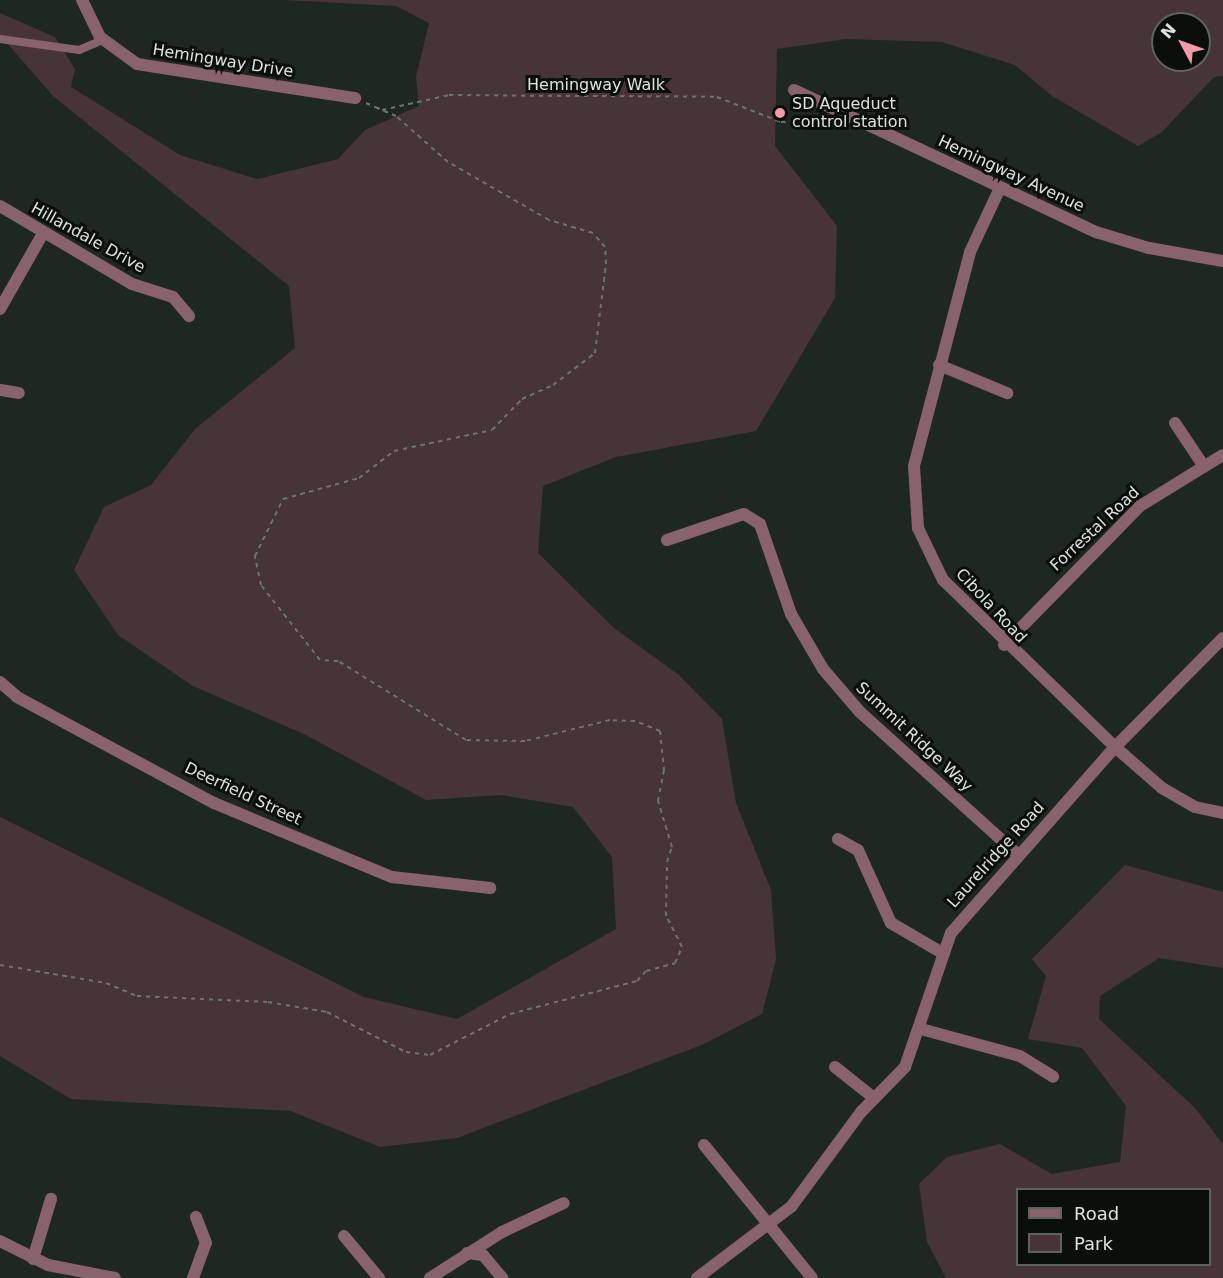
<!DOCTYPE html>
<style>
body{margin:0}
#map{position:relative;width:1223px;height:1278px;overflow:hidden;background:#1f2721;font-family:"DejaVu Sans",sans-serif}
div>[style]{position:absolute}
.green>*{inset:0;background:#473437}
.path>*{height:2px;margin-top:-1px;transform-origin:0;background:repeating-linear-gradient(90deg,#6d736e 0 4.5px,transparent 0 9px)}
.service>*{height:8px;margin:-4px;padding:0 4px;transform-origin:4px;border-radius:4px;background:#88646a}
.minor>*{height:12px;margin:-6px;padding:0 6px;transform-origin:6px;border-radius:6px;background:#88646a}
.tertiary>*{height:12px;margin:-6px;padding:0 6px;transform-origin:6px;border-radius:6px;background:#88646a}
.dots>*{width:16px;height:16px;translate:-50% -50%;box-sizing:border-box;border:3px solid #0b0f0c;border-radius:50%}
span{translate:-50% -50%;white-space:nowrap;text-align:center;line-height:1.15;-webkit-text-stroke:6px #0b0f0c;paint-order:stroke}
.street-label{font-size:16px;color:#dde2de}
.poi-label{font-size:16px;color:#dde2de}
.left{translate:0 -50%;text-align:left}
.legend{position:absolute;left:1016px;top:1188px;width:195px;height:78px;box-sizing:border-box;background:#0b0f0c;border:2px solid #5f6360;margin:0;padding:8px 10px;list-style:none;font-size:18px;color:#dde2de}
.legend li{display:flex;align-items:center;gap:12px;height:30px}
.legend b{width:30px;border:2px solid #5f6360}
.north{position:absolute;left:1151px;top:12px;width:60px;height:60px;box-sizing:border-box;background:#0b0f0c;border:2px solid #5f6360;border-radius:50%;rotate:311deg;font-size:16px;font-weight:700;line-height:24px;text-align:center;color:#dde2de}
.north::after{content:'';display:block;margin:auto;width:21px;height:27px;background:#f39aaa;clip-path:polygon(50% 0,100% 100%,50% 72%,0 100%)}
</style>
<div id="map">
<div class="green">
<i style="clip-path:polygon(evenodd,283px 0,1223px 0,1223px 76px,1214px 77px,1162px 132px,1138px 146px,1052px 96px,1015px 65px,942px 42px,846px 39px,777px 49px,775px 146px,837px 226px,835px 298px,756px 431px,616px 457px,543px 486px,538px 553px,614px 628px,679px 675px,722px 719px,736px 803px,771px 890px,776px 959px,762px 1014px,704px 1044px,457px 1138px,380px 1147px,290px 1111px,71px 1099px,0 1056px,0 817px,364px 997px,457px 1019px,616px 929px,612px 857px,573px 807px,501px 795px,426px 800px,306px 735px,193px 686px,118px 635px,74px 570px,104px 507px,151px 485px,195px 429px,295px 348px,289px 286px,53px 96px,0 35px,0 13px,55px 37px,75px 69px,71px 87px,180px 155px,257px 179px,338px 159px,365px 130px,419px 106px,416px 77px,429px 23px,396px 6px,283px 0,1163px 24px,1199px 24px,1199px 60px,1163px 60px,1163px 24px)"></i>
<i style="clip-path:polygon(evenodd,1125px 865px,1223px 892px,1223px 968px,1159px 958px,1100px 996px,1099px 1019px,1195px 1108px,1223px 1144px,1223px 1278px,946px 1278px,927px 1242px,919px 1184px,947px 1157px,1000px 1144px,1052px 1174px,1120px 1162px,1126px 1106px,1082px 1048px,1028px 1039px,1046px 976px,1032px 959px,1125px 865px,1018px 1190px,1210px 1190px,1210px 1264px,1018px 1264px,1018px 1190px)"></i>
</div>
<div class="path">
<i style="left:366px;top:103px;width:17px;rotate:24deg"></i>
<i style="left:382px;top:110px;width:69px;rotate:-12.6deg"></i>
<i style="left:449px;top:95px;width:268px;rotate:0.4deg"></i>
<i style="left:717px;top:97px;width:69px;rotate:21.3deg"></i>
<i style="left:781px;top:122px;width:45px;rotate:-3.8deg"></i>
<i style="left:0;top:965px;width:108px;rotate:9.6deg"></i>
<i style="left:106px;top:983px;width:34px;rotate:23deg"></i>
<i style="left:137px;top:996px;width:131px;rotate:2.6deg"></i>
<i style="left:268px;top:1002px;width:60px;rotate:9.6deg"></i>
<i style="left:327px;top:1012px;width:89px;rotate:26.9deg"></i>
<i style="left:406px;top:1052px;width:24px;rotate:7deg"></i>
<i style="left:430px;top:1055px;width:90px;rotate:-27.1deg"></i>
<i style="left:510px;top:1014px;width:131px;rotate:-14.6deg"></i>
<i style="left:637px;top:981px;width:13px;rotate:-48deg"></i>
<i style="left:646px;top:971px;width:30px;rotate:-15deg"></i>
<i style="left:675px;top:963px;width:17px;rotate:-66deg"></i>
<i style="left:682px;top:947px;width:35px;rotate:-117deg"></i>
<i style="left:666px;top:916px;width:54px;rotate:-88.9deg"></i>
<i style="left:667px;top:862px;width:16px;rotate:-72deg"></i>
<i style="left:672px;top:847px;width:48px;rotate:-106.9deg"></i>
<i style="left:658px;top:801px;width:31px;rotate:-79deg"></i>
<i style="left:664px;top:771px;width:40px;rotate:-95.7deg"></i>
<i style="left:660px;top:731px;width:27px;rotate:-158deg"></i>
<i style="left:635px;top:721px;width:25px;rotate:-178deg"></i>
<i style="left:610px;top:720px;width:88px;rotate:166.1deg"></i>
<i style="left:525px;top:741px;width:59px;rotate:-179deg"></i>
<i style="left:466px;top:740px;width:150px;rotate:-148.3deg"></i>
<i style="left:338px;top:661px;width:18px;rotate:-177deg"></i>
<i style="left:320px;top:660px;width:95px;rotate:-128.2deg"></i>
<i style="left:261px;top:585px;width:30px;rotate:-102deg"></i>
<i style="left:255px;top:556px;width:64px;rotate:-63.8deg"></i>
<i style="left:283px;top:499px;width:79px;rotate:-15.4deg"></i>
<i style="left:359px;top:478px;width:44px;rotate:-37.6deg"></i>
<i style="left:394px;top:451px;width:100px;rotate:-12.1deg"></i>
<i style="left:492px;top:430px;width:43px;rotate:-45.9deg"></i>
<i style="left:522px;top:399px;width:34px;rotate:-24deg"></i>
<i style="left:553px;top:385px;width:53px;rotate:-37.3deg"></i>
<i style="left:595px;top:353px;width:90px;rotate:-83deg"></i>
<i style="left:606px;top:264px;width:17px;rotate:-93deg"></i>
<i style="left:605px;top:247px;width:18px;rotate:-131deg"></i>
<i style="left:593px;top:233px;width:46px;rotate:-163.5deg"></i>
<i style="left:549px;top:220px;width:116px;rotate:-150.1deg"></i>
<i style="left:448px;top:162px;width:69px;rotate:-138.5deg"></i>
<i style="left:396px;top:116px;width:21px;rotate:-157deg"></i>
</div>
<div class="service">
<i style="left:0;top:39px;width:80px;rotate:7.9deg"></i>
<i style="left:79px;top:50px;width:25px;rotate:-23deg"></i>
</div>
<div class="minor">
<i style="left:82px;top:0;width:41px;rotate:64.1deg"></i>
<i style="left:100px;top:37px;width:46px;rotate:36.1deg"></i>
<i style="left:137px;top:64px;width:221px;rotate:8.9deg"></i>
<i style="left:794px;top:90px;width:334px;rotate:25.2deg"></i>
<i style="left:1096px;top:232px;width:55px;rotate:16.8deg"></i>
<i style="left:1149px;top:248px;width:75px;rotate:10deg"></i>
<i style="left:0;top:206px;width:153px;rotate:30.6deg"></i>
<i style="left:132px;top:284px;width:43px;rotate:17.6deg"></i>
<i style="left:173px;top:297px;width:25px;rotate:50deg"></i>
<i style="left:0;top:309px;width:85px;rotate:-60.4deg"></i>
<i style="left:939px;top:365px;width:74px;rotate:22.4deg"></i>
<i style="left:0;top:390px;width:19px;rotate:9deg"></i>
<i style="left:1175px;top:423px;width:50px;rotate:56.3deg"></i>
<i style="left:667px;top:540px;width:81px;rotate:-18.7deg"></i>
<i style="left:744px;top:514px;width:19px;rotate:32deg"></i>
<i style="left:760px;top:524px;width:95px;rotate:71deg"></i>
<i style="left:791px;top:614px;width:64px;rotate:59.8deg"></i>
<i style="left:823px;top:669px;width:57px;rotate:49.3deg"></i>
<i style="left:860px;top:712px;width:213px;rotate:42.1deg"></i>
<i style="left:1004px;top:645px;width:194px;rotate:-45.6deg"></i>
<i style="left:1140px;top:506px;width:97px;rotate:-31.6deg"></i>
<i style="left:0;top:682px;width:23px;rotate:41deg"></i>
<i style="left:17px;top:697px;width:224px;rotate:28.3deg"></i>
<i style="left:214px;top:803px;width:193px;rotate:22.6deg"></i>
<i style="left:392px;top:877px;width:99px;rotate:6.4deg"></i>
<i style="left:838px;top:839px;width:23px;rotate:29deg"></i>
<i style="left:858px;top:850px;width:80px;rotate:65.7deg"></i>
<i style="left:891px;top:923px;width:61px;rotate:30.3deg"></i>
<i style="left:921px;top:1029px;width:103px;rotate:15.3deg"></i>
<i style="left:1020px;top:1056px;width:39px;rotate:32deg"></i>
<i style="left:835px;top:1067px;width:50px;rotate:38.5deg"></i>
<i style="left:704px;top:1145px;width:171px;rotate:50.9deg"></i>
<i style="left:344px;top:1236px;width:55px;rotate:50.2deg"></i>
<i style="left:0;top:1241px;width:54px;rotate:26.6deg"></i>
<i style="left:48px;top:1265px;width:68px;rotate:11deg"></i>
<i style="left:467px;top:1253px;width:16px;rotate:7deg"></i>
<i style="left:483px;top:1255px;width:30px;rotate:50deg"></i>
<i style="left:33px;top:1259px;width:63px;rotate:-73.3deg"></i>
<i style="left:193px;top:1278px;width:37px;rotate:-70deg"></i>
<i style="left:206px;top:1243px;width:28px;rotate:-111deg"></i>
<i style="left:430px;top:1278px;width:85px;rotate:-32.6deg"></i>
<i style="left:502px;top:1232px;width:68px;rotate:-25.1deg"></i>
<i style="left:697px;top:1278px;width:118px;rotate:-37.1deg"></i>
<i style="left:791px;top:1207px;width:118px;rotate:-53.6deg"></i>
<i style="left:861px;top:1112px;width:63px;rotate:-45.6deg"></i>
<i style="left:905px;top:1067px;width:142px;rotate:-71.1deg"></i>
<i style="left:951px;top:933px;width:248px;rotate:-48.6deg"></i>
<i style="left:1115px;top:747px;width:240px;rotate:-135.8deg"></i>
<i style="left:943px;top:580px;width:58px;rotate:-115.7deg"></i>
<i style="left:918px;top:528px;width:62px;rotate:-93.7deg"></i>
<i style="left:914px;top:466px;width:221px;rotate:-75.3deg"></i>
<i style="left:970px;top:252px;width:68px;rotate:-64.9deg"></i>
</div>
<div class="tertiary">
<i style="left:1223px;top:638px;width:153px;rotate:134.7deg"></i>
<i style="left:1115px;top:747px;width:62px;rotate:41.1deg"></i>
<i style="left:1162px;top:788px;width:38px;rotate:30deg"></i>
<i style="left:1195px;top:807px;width:29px;rotate:12deg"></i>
</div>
<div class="dots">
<i style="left:780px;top:113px;background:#f39aaa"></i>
</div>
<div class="street-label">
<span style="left:223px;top:61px;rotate:9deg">Hemingway Drive</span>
<span style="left:596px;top:85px">Hemingway Walk</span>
<span style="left:1011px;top:174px;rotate:25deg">Hemingway Avenue</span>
<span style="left:88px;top:238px;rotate:29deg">Hillandale Drive</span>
<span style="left:1095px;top:529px;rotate:-43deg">Forrestal Road</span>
<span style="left:991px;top:606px;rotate:47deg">Cibola Road</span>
<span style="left:914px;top:737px;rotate:43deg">Summit Ridge Way</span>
<span style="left:243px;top:794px;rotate:25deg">Deerfield Street</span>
<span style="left:996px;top:855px;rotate:-48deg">Laurelridge Road</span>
</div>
<div class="poi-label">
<span class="left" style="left:792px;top:113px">SD Aqueduct<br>control station</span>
</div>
<ul class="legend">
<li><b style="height:8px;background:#88646a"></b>Road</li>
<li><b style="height:16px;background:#473437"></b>Park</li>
</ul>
<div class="north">N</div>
</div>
